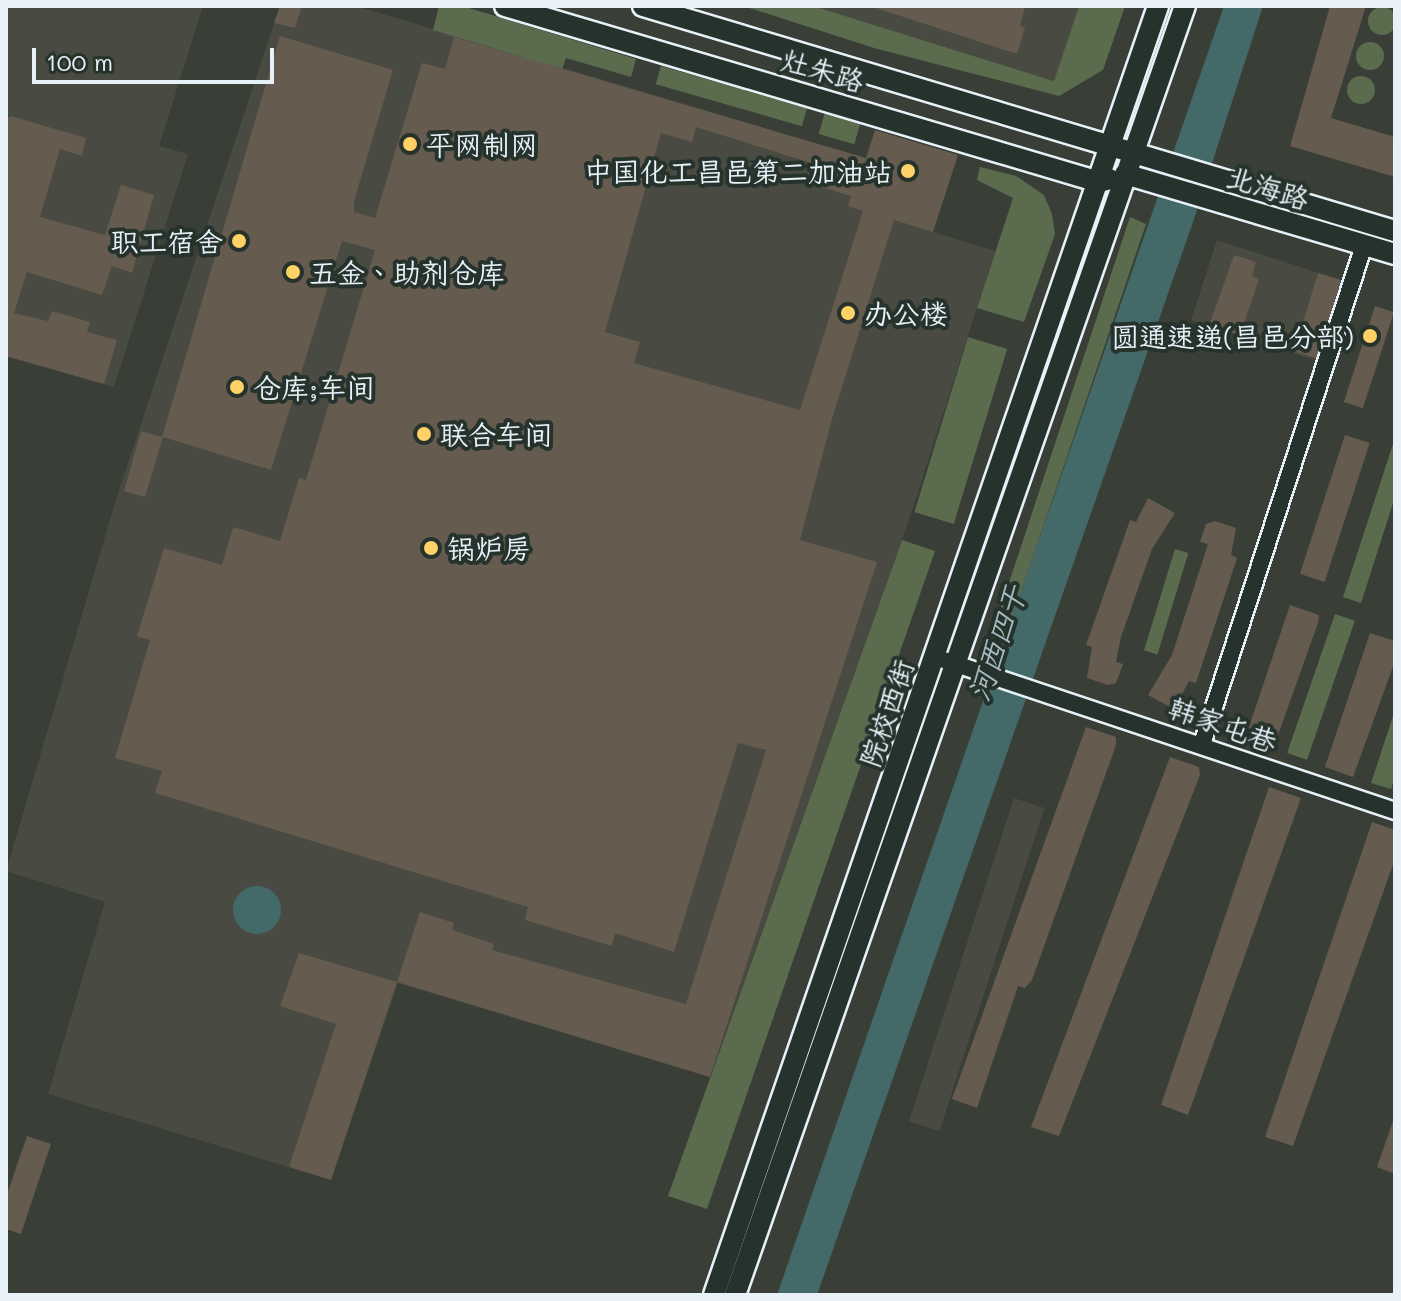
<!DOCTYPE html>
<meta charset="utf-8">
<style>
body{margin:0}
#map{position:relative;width:1401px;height:1301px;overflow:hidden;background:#393f37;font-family:Mali,"LXGW WenKai TC",sans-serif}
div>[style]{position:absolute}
.built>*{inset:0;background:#494a42;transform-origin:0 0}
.green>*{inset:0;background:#5b6b4e;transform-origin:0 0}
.round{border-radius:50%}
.water>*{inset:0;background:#446969}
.building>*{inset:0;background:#655b4f;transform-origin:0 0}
.roads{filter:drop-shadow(2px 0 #e8f1f8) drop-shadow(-2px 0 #e8f1f8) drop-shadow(0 2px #e8f1f8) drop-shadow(0 -2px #e8f1f8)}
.minor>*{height:16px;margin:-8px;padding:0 8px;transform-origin:8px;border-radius:8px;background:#26332d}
.major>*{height:20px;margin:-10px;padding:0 10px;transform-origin:10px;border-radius:10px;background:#26332d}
.dots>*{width:22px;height:22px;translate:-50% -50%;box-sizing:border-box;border:4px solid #26332d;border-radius:50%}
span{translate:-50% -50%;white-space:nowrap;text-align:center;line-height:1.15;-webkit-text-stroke:8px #26332d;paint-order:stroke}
.street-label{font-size:28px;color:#e8f1f8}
.poi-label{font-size:28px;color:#e8f1f8}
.left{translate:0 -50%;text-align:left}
.right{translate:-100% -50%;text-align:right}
.water-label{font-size:30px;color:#a6bbbf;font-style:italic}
.frame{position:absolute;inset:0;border:8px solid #e8f1f8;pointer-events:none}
.scale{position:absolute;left:32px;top:48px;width:242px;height:36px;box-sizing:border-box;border:4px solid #e8f1f8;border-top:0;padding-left:10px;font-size:24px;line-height:28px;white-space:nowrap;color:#e8f1f8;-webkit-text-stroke:6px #26332d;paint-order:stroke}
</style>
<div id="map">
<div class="built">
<i style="clip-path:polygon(6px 6px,203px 6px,159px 146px,188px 154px,114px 387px,6px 356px)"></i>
<i style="clip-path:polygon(280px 6px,356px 6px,862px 157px,849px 206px,995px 251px,912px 511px,710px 1077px,398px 983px,331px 1180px,48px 1094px,105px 902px,6px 871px,118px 493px)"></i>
<i style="clip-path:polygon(813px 6px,1079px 6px,1055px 81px)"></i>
<i style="left:1217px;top:240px;width:133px;height:84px;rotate:18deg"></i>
<i style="left:1014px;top:798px;width:32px;height:340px;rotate:18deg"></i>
</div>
<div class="green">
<i style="clip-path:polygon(439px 6px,462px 6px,636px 59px,631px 77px,566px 58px,562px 69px,433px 30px)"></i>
<i style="clip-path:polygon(743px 6px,813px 6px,1054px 81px,1079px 6px,1125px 6px,1103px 70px,1059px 96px,874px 48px)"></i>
<i class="round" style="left:1368px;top:7px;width:28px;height:28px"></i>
<i class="round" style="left:1356px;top:42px;width:28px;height:28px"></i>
<i style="left:661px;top:66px;width:152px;height:19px;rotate:16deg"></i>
<i class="round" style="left:1347px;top:76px;width:28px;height:28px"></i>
<i style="left:825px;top:112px;width:37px;height:23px;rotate:16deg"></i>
<i style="clip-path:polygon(980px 167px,1016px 176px,1044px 195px,1052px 214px,1055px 234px,1024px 322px,977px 308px,1013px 198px,977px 180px)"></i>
<i style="clip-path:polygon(1130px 217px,1146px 224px,999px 657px,986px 652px)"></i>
<i style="left:968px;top:337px;width:41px;height:183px;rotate:17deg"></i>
<i style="clip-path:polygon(1393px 444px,1395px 497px,1361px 603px,1343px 597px)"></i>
<i style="clip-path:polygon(902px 540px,935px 551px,707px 1209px,668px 1196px)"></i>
<i style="left:1175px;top:549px;width:14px;height:106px;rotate:17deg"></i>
<i style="left:1335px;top:614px;width:21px;height:147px;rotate:19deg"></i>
<i style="clip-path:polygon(1395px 710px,1395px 777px,1391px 789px,1371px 783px)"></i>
</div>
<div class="water">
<i style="clip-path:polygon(1224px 6px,1263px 6px,1192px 225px,817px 1295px,777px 1295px)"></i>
<i class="round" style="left:233px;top:886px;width:48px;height:48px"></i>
</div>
<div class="building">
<i style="clip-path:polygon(280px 6px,302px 6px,295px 28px,274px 23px)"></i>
<i style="clip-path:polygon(870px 6px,1025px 6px,1020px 26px,1025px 28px,1017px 54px)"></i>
<i style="clip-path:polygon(1330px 6px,1366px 6px,1331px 118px,1395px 137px,1395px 177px,1290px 146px)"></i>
<i style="clip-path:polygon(evenodd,280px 36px,393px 70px,354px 201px,354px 212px,375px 218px,422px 63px,445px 69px,454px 37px,866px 158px,875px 130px,958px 155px,933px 232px,894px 220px,832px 419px,800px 540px,877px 562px,710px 1077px,397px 982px,420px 912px,454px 923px,452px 930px,494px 944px,492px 950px,686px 1004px,766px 750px,738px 743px,674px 952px,615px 933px,612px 946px,525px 920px,528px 907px,155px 793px,162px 771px,115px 758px,150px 640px,137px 636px,164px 548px,222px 565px,233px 527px,280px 541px,299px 478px,306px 480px,375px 250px,342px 241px,271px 470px,163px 437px,145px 497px,124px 491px,141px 431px,162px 437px,280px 36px,696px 127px,824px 167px,818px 186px,851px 196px,848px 206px,863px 211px,800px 410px,634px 363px,640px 342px,605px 332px,661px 133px,692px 142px,696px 127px)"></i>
<i style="clip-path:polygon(11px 116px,86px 138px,82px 156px,60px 149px,40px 217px,105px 235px,121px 185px,154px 195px,132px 273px,112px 266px,102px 295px,27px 272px,14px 313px,48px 321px,52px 311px,90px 322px,87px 332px,117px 340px,104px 384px,6px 356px,6px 120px)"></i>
<i style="clip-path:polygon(1234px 255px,1256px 262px,1252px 276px,1259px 279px,1240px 335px,1209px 326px)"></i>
<i style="left:1318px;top:273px;width:24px;height:82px;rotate:17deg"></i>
<i style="left:1375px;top:306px;width:20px;height:101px;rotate:18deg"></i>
<i style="left:1345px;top:435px;width:26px;height:146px;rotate:18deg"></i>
<i style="clip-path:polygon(1148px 498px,1175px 513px,1152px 549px,1121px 637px,1116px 662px,1123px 664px,1116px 683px,1108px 685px,1087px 678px,1092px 647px,1086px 645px,1130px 520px,1136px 522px)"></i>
<i style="clip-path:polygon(1215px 521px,1236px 528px,1231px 555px,1237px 558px,1196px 683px,1189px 681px,1174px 709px,1148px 695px,1172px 655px,1208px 544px,1200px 542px,1206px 524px)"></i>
<i style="clip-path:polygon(1290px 605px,1319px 615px,1318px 623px,1273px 749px,1245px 739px)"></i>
<i style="clip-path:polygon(1370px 633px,1395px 641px,1395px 661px,1353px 777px,1325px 767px)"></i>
<i style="clip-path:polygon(1086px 727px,1116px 737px,1116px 745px,1032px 980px,1025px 988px,1018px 986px,977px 1108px,952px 1099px)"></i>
<i style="clip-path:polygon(1170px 757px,1199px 767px,1200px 775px,1059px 1136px,1031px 1127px)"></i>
<i style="clip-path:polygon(1269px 787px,1301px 798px,1188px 1115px,1161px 1105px)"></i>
<i style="clip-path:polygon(1372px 822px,1395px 830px,1395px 859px,1293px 1146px,1265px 1137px)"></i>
<i style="clip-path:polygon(299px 953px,397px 982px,331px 1180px,289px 1167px,336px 1024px,280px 1006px)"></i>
<i style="clip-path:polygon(1393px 1121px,1395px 1121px,1395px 1174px,1377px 1167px)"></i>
<i style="clip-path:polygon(27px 1136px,51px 1144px,21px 1234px,6px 1229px,6px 1197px)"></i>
</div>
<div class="roads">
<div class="minor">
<i style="left:944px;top:660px;width:476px;rotate:18.5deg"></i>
<i style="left:1202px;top:744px;width:525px;rotate:-72.01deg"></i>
</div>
<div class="major">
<i style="left:505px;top:6px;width:620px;rotate:16.5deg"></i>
<i style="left:1099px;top:182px;width:11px;rotate:-15deg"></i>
<i style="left:643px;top:6px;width:785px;rotate:16.66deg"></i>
<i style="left:1125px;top:174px;width:282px;rotate:16.5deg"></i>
<i style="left:714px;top:1295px;width:1363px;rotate:-70.99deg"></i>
<i style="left:735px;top:1295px;width:1365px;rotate:-70.76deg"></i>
</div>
</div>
<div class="dots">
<i style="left:410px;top:144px;background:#ffd166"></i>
<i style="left:908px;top:171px;background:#ffd166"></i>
<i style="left:239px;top:241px;background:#ffd166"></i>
<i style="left:293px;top:272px;background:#ffd166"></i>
<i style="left:848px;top:313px;background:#ffd166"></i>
<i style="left:1370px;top:336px;background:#ffd166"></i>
<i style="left:237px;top:387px;background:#ffd166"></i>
<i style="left:424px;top:434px;background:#ffd166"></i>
<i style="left:431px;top:548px;background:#ffd166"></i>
</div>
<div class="street-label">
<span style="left:823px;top:70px;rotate:16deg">灶朱路</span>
<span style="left:1268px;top:187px;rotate:17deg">北海路</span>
<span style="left:886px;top:713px;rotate:-71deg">院校西街</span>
<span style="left:1223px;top:724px;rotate:19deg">韩家屯巷</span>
</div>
<div class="poi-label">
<span class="left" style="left:426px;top:144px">平网制网</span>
<span class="right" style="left:892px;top:171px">中国化工昌邑第二加油站</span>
<span class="right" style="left:223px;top:241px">职工宿舍</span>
<span class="left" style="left:309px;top:272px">五金、助剂仓库</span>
<span class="left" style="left:864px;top:313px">办公楼</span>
<span class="right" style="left:1354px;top:336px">圆通速递(昌邑分部)</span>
<span class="left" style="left:253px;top:387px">仓库;车间</span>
<span class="left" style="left:440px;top:434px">联合车间</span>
<span class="left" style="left:447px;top:548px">锅炉房</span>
</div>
<div class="water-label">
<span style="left:996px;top:643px;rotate:-71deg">河西四干</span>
</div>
<div class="frame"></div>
<div class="scale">100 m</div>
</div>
